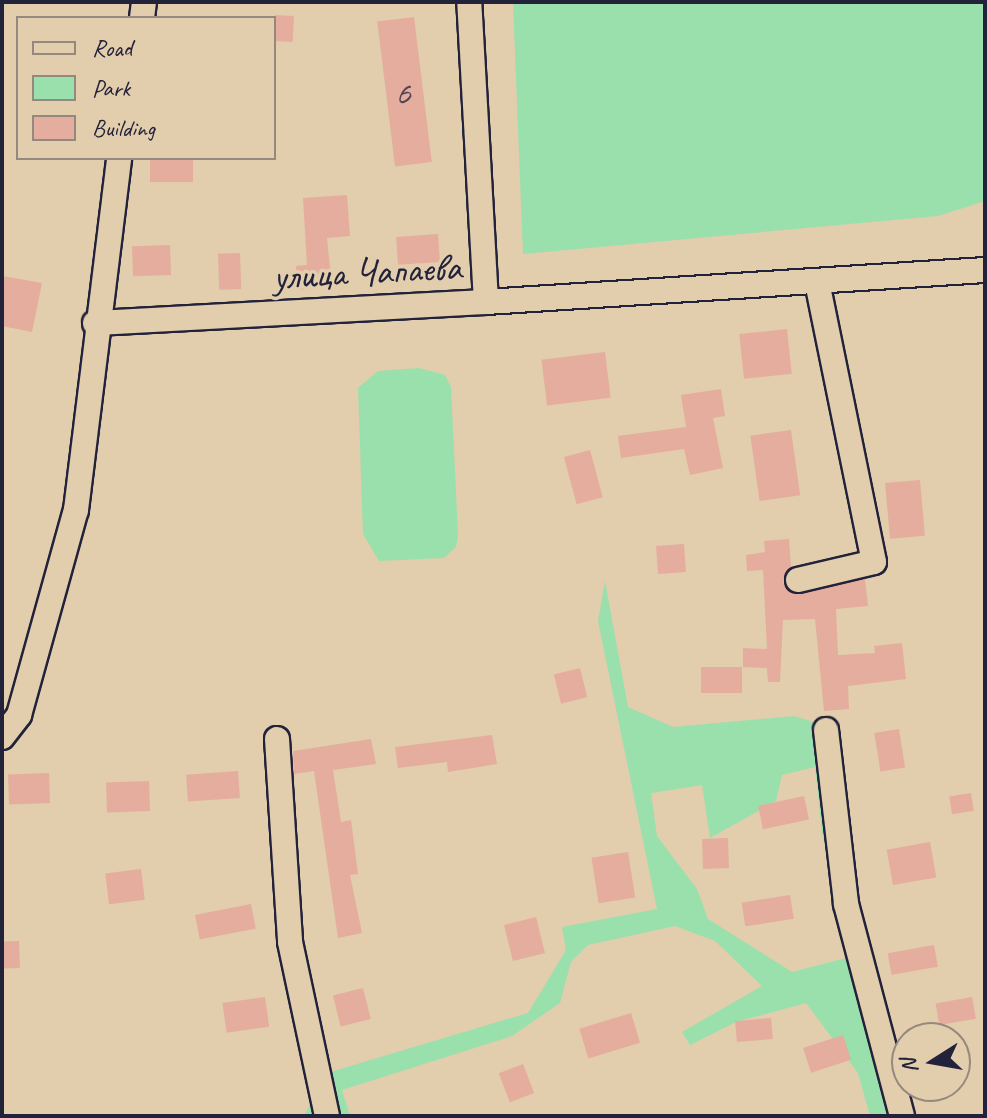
<!DOCTYPE html>
<meta charset="utf-8">
<style>
body{margin:0}
#map{position:relative;width:987px;height:1118px;overflow:hidden;background:#e2cdac;font-family:Caveat,sans-serif}
div>[style]{position:absolute}
.green>*{inset:0;background:#9ae0ad}
.building>*{inset:0;background:#e5ad9e;transform-origin:0 0}
.roads{filter:drop-shadow(2px 0 #22223b) drop-shadow(-2px 0 #22223b) drop-shadow(0 2px #22223b) drop-shadow(0 -2px #22223b)}
.minor>*{height:24px;margin:-12px;padding:0 12px;transform-origin:12px;border-radius:12px;background:#e2cdac}
span{translate:-50% -50%;white-space:nowrap;text-align:center;line-height:1.15;-webkit-text-stroke:7px #e2cdac;paint-order:stroke}
.number-label{font-size:34px;color:#534554}
.number-label span{-webkit-text-stroke-width:0}
.street-label{font-size:38px;color:#22223b}
.frame{position:absolute;inset:0;border:4px solid #22223b;pointer-events:none}
.legend{position:absolute;left:16px;top:16px;width:260px;height:144px;box-sizing:border-box;background:#e2cdac;border:2px solid #95897f;margin:0;padding:10px 14px;list-style:none;font-size:24px;color:#22223b}
.legend li{display:flex;align-items:center;gap:16px;height:40px}
.legend b{width:40px;border:2px solid #95897f}
.north{position:absolute;left:891px;top:1022px;width:80px;height:80px;box-sizing:border-box;background:#e2cdac;border:2px solid #95897f;border-radius:50%;rotate:259deg;font-size:22px;font-weight:700;line-height:32px;text-align:center;color:#22223b}
.north::after{content:'';display:block;margin:auto;width:28px;height:36px;background:#22223b;clip-path:polygon(50% 0,100% 100%,50% 72%,0 100%)}
</style>
<div id="map">
<div class="green">
<i style="clip-path:polygon(513px 2px,985px 2px,985px 201px,938px 216px,523px 254px)"></i>
<i style="clip-path:polygon(419px 368px,445px 375px,451px 387px,458px 535px,456px 547px,444px 558px,379px 561px,363px 534px,358px 388px,378px 371px)"></i>
<i style="clip-path:polygon(evenodd,605px 581px,628px 707px,673px 727px,794px 716px,814px 722px,841px 778px,847px 868px,912px 1116px,870px 1116px,858px 1073px,806px 1003px,736px 1022px,690px 1045px,682px 1032px,762px 986px,715px 941px,675px 926px,588px 945px,571px 962px,560px 1003px,512px 1036px,342px 1090px,350px 1116px,304px 1116px,327px 1073px,528px 1013px,566px 950px,562px 927px,657px 909px,598px 621px,605px 581px,815px 767px,822px 833px,850px 957px,792px 972px,708px 919px,697px 889px,657px 836px,651px 793px,702px 785px,710px 838px,776px 801px,782px 775px,815px 767px)"></i>
</div>
<div class="building">
<i style="left:275px;top:15px;width:19px;height:26px;rotate:3deg"></i>
<i style="left:414px;top:17px;width:146px;height:37px;rotate:83deg"></i>
<i style="left:150px;top:158px;width:43px;height:24px"></i>
<i style="clip-path:polygon(347px 195px,350px 236px,327px 238px,332px 287px,298px 290px,296px 266px,307px 265px,303px 198px)"></i>
<i style="left:438px;top:234px;width:28px;height:42px;rotate:86deg"></i>
<i style="left:170px;top:245px;width:30px;height:38px;rotate:88deg"></i>
<i style="left:240px;top:253px;width:36px;height:22px;rotate:88deg"></i>
<i style="clip-path:polygon(2px 276px,42px 283px,32px 332px,2px 326px)"></i>
<i style="left:787px;top:329px;width:45px;height:48px;rotate:84deg"></i>
<i style="left:605px;top:352px;width:46px;height:64px;rotate:83deg"></i>
<i style="clip-path:polygon(721px 389px,725px 416px,713px 418px,723px 468px,690px 475px,684px 449px,621px 458px,618px 436px,686px 427px,681px 395px)"></i>
<i style="left:791px;top:430px;width:66px;height:41px;rotate:82deg"></i>
<i style="left:590px;top:450px;width:49px;height:27px;rotate:75deg"></i>
<i style="left:920px;top:480px;width:56px;height:35px;rotate:85deg"></i>
<i style="clip-path:polygon(789px 539px,791px 567px,783px 583px,793px 594px,865px 579px,868px 606px,836px 609px,838px 655px,875px 653px,874px 646px,902px 643px,906px 679px,848px 686px,849px 709px,824px 711px,815px 619px,783px 620px,780px 682px,768px 682px,767px 668px,743px 667px,743px 648px,767px 649px,763px 570px,747px 571px,746px 555px,765px 552px,764px 541px)"></i>
<i style="left:684px;top:544px;width:28px;height:28px;rotate:86deg"></i>
<i style="left:701px;top:667px;width:41px;height:26px"></i>
<i style="left:580px;top:668px;width:30px;height:27px;rotate:76deg"></i>
<i style="left:899px;top:729px;width:39px;height:25px;rotate:81deg"></i>
<i style="clip-path:polygon(492px 735px,497px 764px,448px 772px,447px 762px,398px 768px,395px 747px)"></i>
<i style="clip-path:polygon(371px 739px,376px 764px,333px 770px,341px 822px,351px 820px,358px 874px,350px 875px,362px 933px,338px 938px,314px 771px,294px 774px,293px 751px)"></i>
<i style="left:238px;top:771px;width:27px;height:52px;rotate:86deg"></i>
<i style="left:49px;top:773px;width:30px;height:41px;rotate:88deg"></i>
<i style="left:149px;top:781px;width:30px;height:43px;rotate:88deg"></i>
<i style="left:971px;top:793px;width:18px;height:22px;rotate:81deg"></i>
<i style="left:804px;top:796px;width:24px;height:47px;rotate:78deg"></i>
<i style="left:728px;top:838px;width:30px;height:26px;rotate:88deg"></i>
<i style="left:930px;top:842px;width:36px;height:44px;rotate:80deg"></i>
<i style="left:628px;top:852px;width:46px;height:37px;rotate:81deg"></i>
<i style="left:141px;top:869px;width:31px;height:36px;rotate:83deg"></i>
<i style="left:790px;top:895px;width:24px;height:49px;rotate:81deg"></i>
<i style="left:251px;top:904px;width:25px;height:57px;rotate:79deg"></i>
<i style="left:536px;top:917px;width:37px;height:33px;rotate:76deg"></i>
<i style="left:19px;top:941px;width:27px;height:17px;rotate:88deg"></i>
<i style="left:934px;top:945px;width:22px;height:47px;rotate:80deg"></i>
<i style="left:363px;top:988px;width:32px;height:31px;rotate:76deg"></i>
<i style="left:265px;top:997px;width:30px;height:43px;rotate:82deg"></i>
<i style="left:972px;top:997px;width:22px;height:37px;rotate:80deg"></i>
<i style="left:631px;top:1013px;width:31px;height:54px;rotate:73deg"></i>
<i style="left:771px;top:1018px;width:21px;height:36px;rotate:85deg"></i>
<i style="left:843px;top:1035px;width:26px;height:42px;rotate:72deg"></i>
<i style="left:523px;top:1064px;width:31px;height:26px;rotate:69deg"></i>
</div>
<div class="roads">
<div class="minor">
<i style="left:142px;top:18px;width:16px;rotate:-83deg"></i>
<i style="left:486px;top:302px;width:500px;rotate:-3.67deg"></i>
<i style="left:95px;top:323px;width:392px;rotate:-3.1deg"></i>
<i style="left:486px;top:302px;width:300px;rotate:-93.2deg"></i>
<i style="left:798px;top:580px;width:78px;rotate:-13.3deg"></i>
<i style="left:874px;top:562px;width:286px;rotate:-101.5deg"></i>
<i style="left:826px;top:730px;width:175px;rotate:83.4deg"></i>
<i style="left:846px;top:904px;width:219px;rotate:75.2deg"></i>
<i style="left:2px;top:737px;width:28px;rotate:-52deg"></i>
<i style="left:19px;top:715px;width:213px;rotate:-74.5deg"></i>
<i style="left:76px;top:510px;width:355px;rotate:-83deg"></i>
<i style="left:277px;top:739px;width:203px;rotate:86.3deg"></i>
<i style="left:290px;top:942px;width:178px;rotate:78deg"></i>
</div>
</div>
<div class="number-label">
<span style="left:403px;top:93px">6</span>
</div>
<div class="street-label">
<span style="left:367px;top:272px;rotate:-3deg">улица Чапаева</span>
</div>
<div class="frame"></div>
<ul class="legend">
<li><b style="height:10px;background:#e2cdac"></b>Road</li>
<li><b style="height:22px;background:#9ae0ad"></b>Park</li>
<li><b style="height:22px;background:#e5ad9e"></b>Building</li>
</ul>
<div class="north">N</div>
</div>
